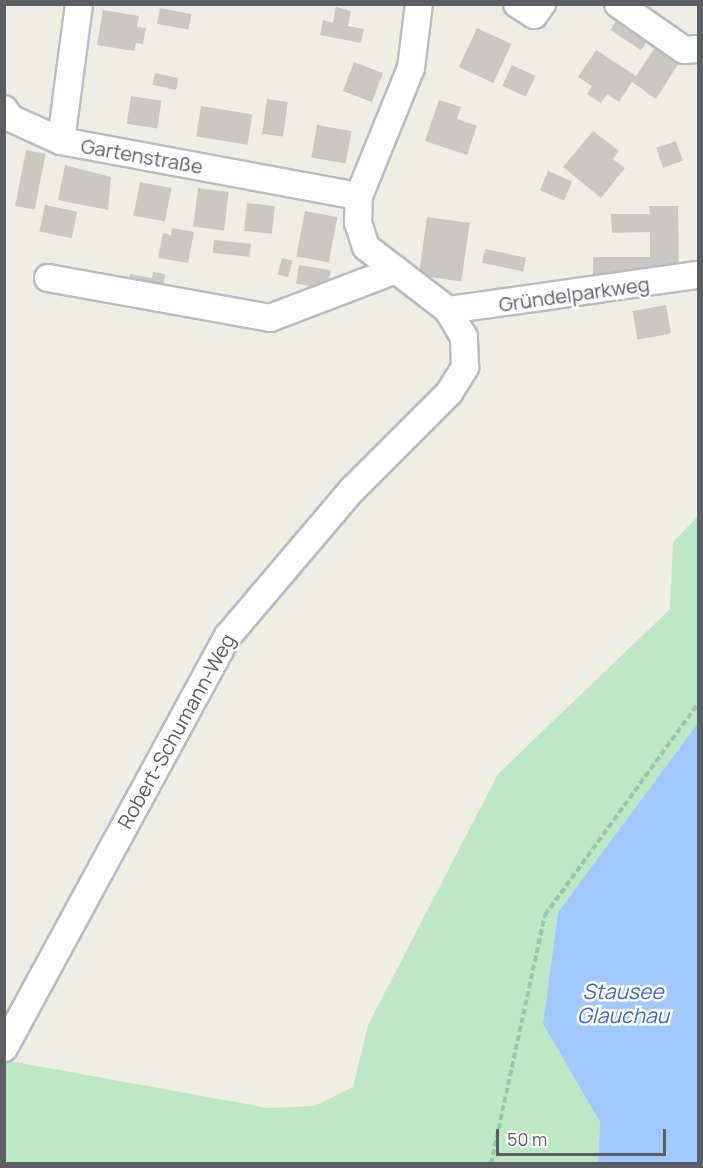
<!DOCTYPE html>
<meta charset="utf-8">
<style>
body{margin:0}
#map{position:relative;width:703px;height:1168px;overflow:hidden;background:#efeee3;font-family:Manrope,sans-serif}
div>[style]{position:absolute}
.green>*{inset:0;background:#bfe7c6}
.water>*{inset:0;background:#a3c7ff}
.building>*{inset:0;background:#cac8c0;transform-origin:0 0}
.path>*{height:4px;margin-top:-2px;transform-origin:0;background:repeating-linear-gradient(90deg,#97c9ae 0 6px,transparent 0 9px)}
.roads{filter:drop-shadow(2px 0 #bbbcc3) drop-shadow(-2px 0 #bbbcc3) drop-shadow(0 2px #bbbcc3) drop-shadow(0 -2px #bbbcc3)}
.minor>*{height:26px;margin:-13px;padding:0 13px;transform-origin:13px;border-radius:13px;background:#fff}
span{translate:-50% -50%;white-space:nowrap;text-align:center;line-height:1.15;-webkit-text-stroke:5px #fff;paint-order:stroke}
.street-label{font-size:20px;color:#5b5e65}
.water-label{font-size:21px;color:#406ac8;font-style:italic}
.frame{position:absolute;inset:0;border:6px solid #5b5e65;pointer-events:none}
.scale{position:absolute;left:496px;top:1129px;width:170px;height:27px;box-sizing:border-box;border:3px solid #5b5e65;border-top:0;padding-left:8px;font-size:18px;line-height:21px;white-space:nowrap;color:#5b5e65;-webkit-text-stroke:4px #fff;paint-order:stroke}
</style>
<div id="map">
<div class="green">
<i style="clip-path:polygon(698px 516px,698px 723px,558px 912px,543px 1024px,600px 1122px,598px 1163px,5px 1163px,4px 1060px,268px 1108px,314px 1106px,353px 1087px,368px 1025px,498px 774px,670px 609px,673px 542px)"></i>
</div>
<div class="water">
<i style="clip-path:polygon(698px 723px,698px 1163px,598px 1163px,600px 1122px,543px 1024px,558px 912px)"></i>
</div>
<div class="building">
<i style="clip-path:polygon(336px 7px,351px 11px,348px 26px,364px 29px,361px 43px,320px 35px,323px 20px,333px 23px)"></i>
<i style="left:160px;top:8px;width:32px;height:16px;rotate:11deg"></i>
<i style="clip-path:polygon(103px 10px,139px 16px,137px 27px,146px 28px,143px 44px,136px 43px,134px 51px,97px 45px)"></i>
<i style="left:621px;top:14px;width:37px;height:19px;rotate:34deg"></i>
<i style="left:477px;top:28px;width:38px;height:43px;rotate:25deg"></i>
<i style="clip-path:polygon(658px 43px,682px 58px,656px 99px,632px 82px,619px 102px,607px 94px,601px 103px,587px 94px,592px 86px,578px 77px,596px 50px,636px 76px)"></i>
<i style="left:354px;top:62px;width:31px;height:31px;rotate:21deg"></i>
<i style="left:512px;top:65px;width:26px;height:23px;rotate:25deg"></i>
<i style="left:155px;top:73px;width:24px;height:12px;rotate:12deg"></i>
<i style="left:131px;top:96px;width:31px;height:28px;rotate:9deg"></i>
<i style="left:267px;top:99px;width:21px;height:35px;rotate:8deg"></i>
<i style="clip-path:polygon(439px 100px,461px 107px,457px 119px,477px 126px,467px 155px,425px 141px)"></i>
<i style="left:201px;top:106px;width:52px;height:31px;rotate:9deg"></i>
<i style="left:317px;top:125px;width:35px;height:33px;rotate:10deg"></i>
<i style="clip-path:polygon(593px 131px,619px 151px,613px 159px,625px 168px,601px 198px,563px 167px)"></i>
<i style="left:676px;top:141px;width:21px;height:21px;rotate:71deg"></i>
<i style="left:26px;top:150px;width:20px;height:57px;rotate:11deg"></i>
<i style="clip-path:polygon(65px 165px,111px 177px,108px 210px,58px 200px)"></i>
<i style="left:548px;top:171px;width:26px;height:21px;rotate:23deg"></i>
<i style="left:140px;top:182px;width:32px;height:34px;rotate:11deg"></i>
<i style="left:198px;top:188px;width:31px;height:39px;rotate:7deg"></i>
<i style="left:247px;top:203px;width:28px;height:28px;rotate:6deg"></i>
<i style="left:45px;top:205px;width:33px;height:27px;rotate:12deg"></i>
<i style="clip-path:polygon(649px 206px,678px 206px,679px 273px,593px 275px,593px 257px,650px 257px,650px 232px,612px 233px,611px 214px,650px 214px)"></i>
<i style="left:305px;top:211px;width:33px;height:46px;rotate:11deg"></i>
<i style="left:427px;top:217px;width:43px;height:59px;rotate:8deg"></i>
<i style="clip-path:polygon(172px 228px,194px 232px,188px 263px,158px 258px,163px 233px,171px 235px)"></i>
<i style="left:214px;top:240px;width:37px;height:13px;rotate:6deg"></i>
<i style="left:485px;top:249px;width:42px;height:14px;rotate:12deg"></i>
<i style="left:282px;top:258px;width:11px;height:17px;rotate:15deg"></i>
<i style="left:299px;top:265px;width:32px;height:19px;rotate:9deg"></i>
<i style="clip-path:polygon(153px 272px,165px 274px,162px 295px,128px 289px,130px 274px,152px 278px)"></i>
<i style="left:666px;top:305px;width:29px;height:34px;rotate:80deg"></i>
</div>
<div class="path">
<i style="left:491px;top:1164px;width:255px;rotate:-77.8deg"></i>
<i style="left:545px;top:915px;width:261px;rotate:-54.1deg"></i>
</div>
<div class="roads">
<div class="minor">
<i style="left:79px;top:4px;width:138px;rotate:97.5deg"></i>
<i style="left:61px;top:141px;width:303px;rotate:10.5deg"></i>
<i style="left:517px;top:4px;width:20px;rotate:33deg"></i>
<i style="left:534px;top:15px;width:14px;rotate:-54deg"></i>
<i style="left:618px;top:4px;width:80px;rotate:34.9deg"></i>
<i style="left:684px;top:50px;width:14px;rotate:-4deg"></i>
<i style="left:4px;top:109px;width:11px;rotate:56deg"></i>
<i style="left:10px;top:118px;width:56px;rotate:24.3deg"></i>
<i style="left:48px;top:278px;width:226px;rotate:10.2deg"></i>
<i style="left:270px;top:318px;width:135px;rotate:-20.9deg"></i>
<i style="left:448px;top:310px;width:252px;rotate:-8deg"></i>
<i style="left:4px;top:1048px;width:469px;rotate:-61.5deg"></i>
<i style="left:228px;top:636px;width:192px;rotate:-49.7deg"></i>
<i style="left:352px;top:490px;width:137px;rotate:-45deg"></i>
<i style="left:449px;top:393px;width:31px;rotate:-58deg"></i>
<i style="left:465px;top:367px;width:30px;rotate:-92deg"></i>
<i style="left:464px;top:337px;width:31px;rotate:-121deg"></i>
<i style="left:448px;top:310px;width:103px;rotate:-142.5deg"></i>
<i style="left:366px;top:247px;width:25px;rotate:-108deg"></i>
<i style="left:358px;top:223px;width:27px;rotate:-88deg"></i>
<i style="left:359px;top:196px;width:138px;rotate:-67.9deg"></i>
<i style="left:411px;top:68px;width:64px;rotate:-82.9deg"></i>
</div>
</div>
<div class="street-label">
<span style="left:142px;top:156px;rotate:10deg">Gartenstraße</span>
<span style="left:574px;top:294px;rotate:-8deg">Gründelparkweg</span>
<span style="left:176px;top:731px;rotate:-61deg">Robert-Schumann-Weg</span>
</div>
<div class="water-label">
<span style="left:623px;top:1003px">Stausee<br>Glauchau</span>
</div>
<div class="frame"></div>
<div class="scale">50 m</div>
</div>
